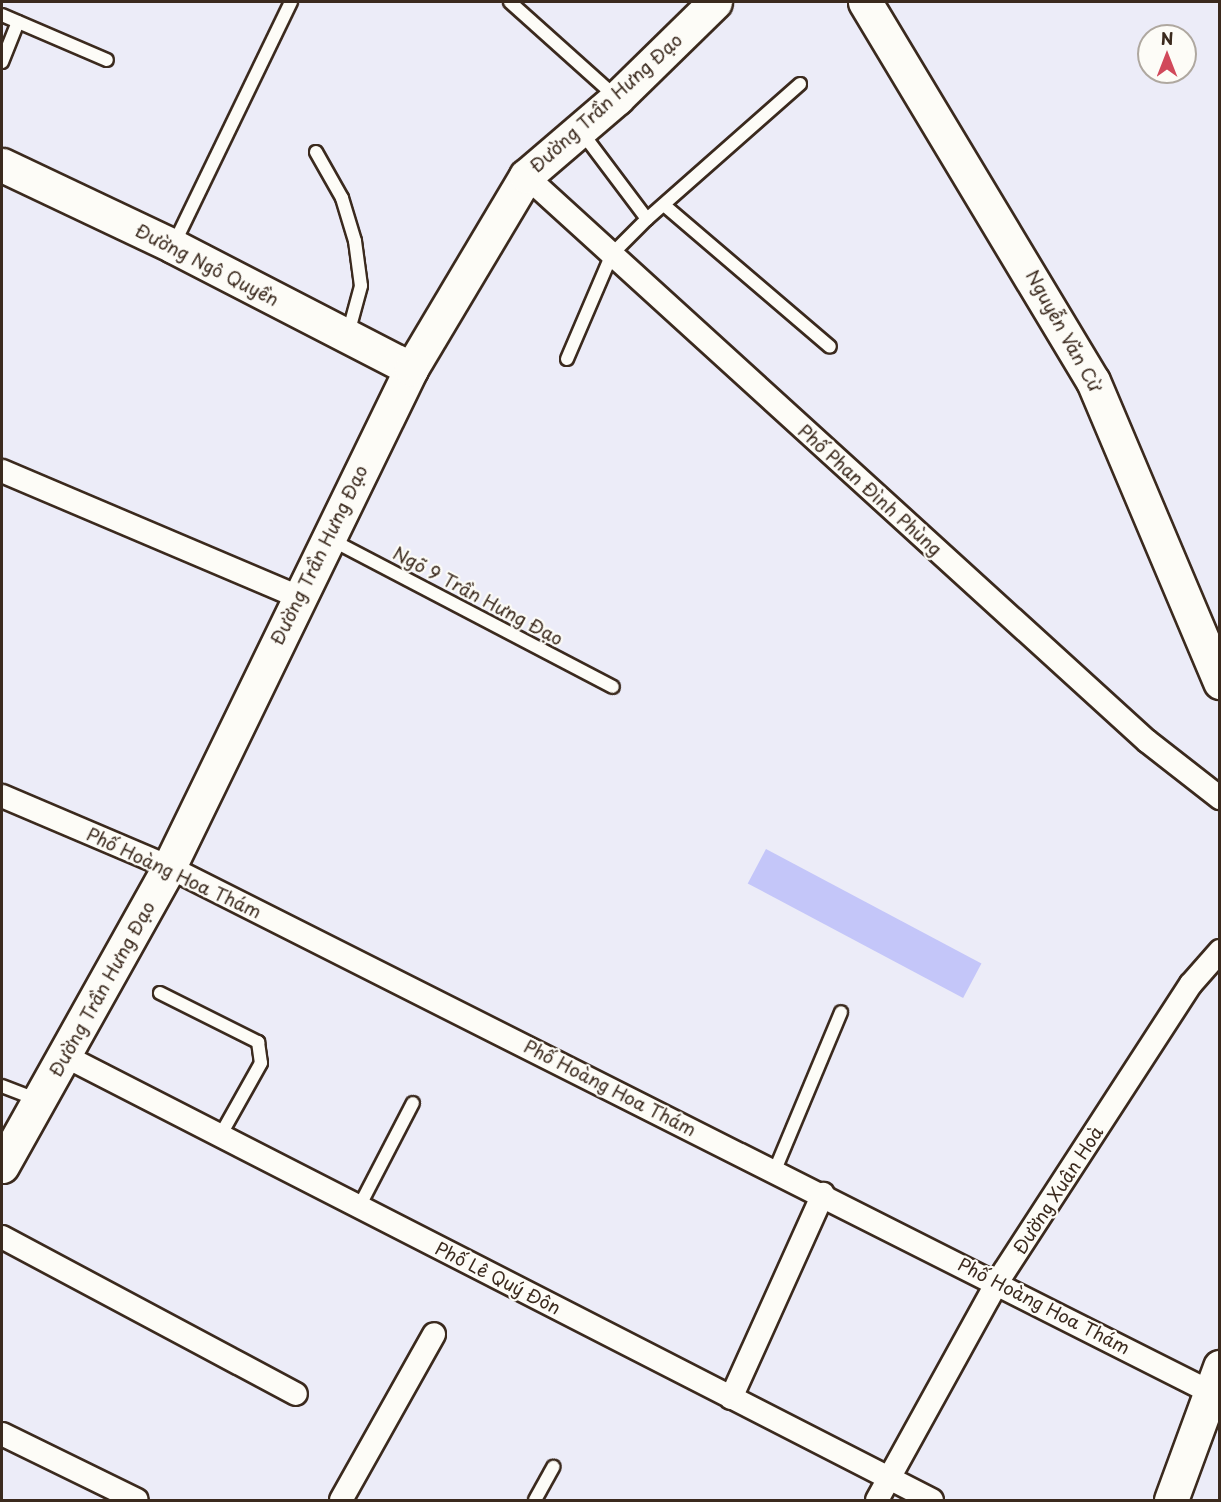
<!DOCTYPE html>
<meta charset="utf-8">
<style>
body{margin:0}
#map{position:relative;width:1221px;height:1502px;overflow:hidden;background:#ececf8;font-family:"Playpen Sans",sans-serif}
div>[style]{position:absolute}
.building>*{inset:0;background:#c4c6f9;transform-origin:0 0}
.roads{filter:drop-shadow(2px 0 #3b2a1e) drop-shadow(-2px 0 #3b2a1e) drop-shadow(0 2px #3b2a1e) drop-shadow(0 -2px #3b2a1e)}
.lane>*{height:12px;margin:-6px;padding:0 6px;transform-origin:6px;border-radius:6px;background:#fdfcf7}
.street>*{height:22px;margin:-11px;padding:0 11px;transform-origin:11px;border-radius:11px;background:#fdfcf7}
.secondary>*{height:33px;margin:-16.5px;padding:0 16.5px;transform-origin:16.5px;border-radius:16.5px;background:#fdfcf7}
span{translate:-50% -50%;white-space:nowrap;text-align:center;line-height:1.15;-webkit-text-stroke:4.5px #fdfcf7;paint-order:stroke}
.street-label{font-size:18px;color:#3b2a1e}
.frame{position:absolute;inset:0;border:3px solid #3b2a1e;pointer-events:none}
.north{position:absolute;left:1137px;top:24px;width:60px;height:60px;box-sizing:border-box;background:#fdfcf7;border:2px solid #afa8a0;border-radius:50%;rotate:0deg;font-size:16px;font-weight:700;line-height:24px;text-align:center;color:#3b2a1e}
.north::after{content:'';display:block;margin:auto;width:21px;height:27px;background:#d1495b;clip-path:polygon(50% 0,100% 100%,50% 72%,0 100%)}
</style>
<div id="map">
<div class="building">
<i style="left:766px;top:849px;width:244px;height:39px;rotate:28deg"></i>
</div>
<div class="roads">
<div class="lane">
<i style="left:510px;top:2px;width:142px;rotate:41.9deg"></i>
<i style="left:2px;top:15px;width:114px;rotate:23.2deg"></i>
<i style="left:2px;top:62px;width:43px;rotate:-68.2deg"></i>
<i style="left:316px;top:152px;width:53px;rotate:60.5deg"></i>
<i style="left:342px;top:198px;width:45px;rotate:73.2deg"></i>
<i style="left:355px;top:241px;width:45px;rotate:82.4deg"></i>
<i style="left:361px;top:286px;width:50px;rotate:105.2deg"></i>
<i style="left:664px;top:205px;width:218px;rotate:40.5deg"></i>
<i style="left:647px;top:219px;width:204px;rotate:-41.4deg"></i>
<i style="left:174px;top:244px;width:269px;rotate:-64.2deg"></i>
<i style="left:567px;top:359px;width:114px;rotate:-66.8deg"></i>
<i style="left:612px;top:254px;width:49px;rotate:-45deg"></i>
<i style="left:647px;top:219px;width:110px;rotate:-126.9deg"></i>
<i style="left:330px;top:539px;width:319px;rotate:27.6deg"></i>
<i style="left:160px;top:993px;width:110px;rotate:26.6deg"></i>
<i style="left:258px;top:1042px;width:21px;rotate:82deg"></i>
<i style="left:261px;top:1063px;width:84px;rotate:119.3deg"></i>
<i style="left:2px;top:1086px;width:36px;rotate:21deg"></i>
<i style="left:775px;top:1170px;width:171px;rotate:-67.3deg"></i>
<i style="left:359px;top:1207px;width:117px;rotate:-62.6deg"></i>
<i style="left:535px;top:1500px;width:38px;rotate:-61deg"></i>
</div>
<div class="street">
<i style="left:526px;top:176px;width:840px;rotate:42.3deg"></i>
<i style="left:1147px;top:741px;width:93px;rotate:38deg"></i>
<i style="left:2px;top:471px;width:320px;rotate:23deg"></i>
<i style="left:2px;top:796px;width:181px;rotate:23deg"></i>
<i style="left:169px;top:867px;width:1168px;rotate:26.76deg"></i>
<i style="left:65px;top:1056px;width:974px;rotate:27.12deg"></i>
<i style="left:2px;top:1237px;width:333px;rotate:28.1deg"></i>
<i style="left:731px;top:1398px;width:224px;rotate:-65.7deg"></i>
<i style="left:2px;top:1434px;width:150px;rotate:26.1deg"></i>
<i style="left:341px;top:1500px;width:190px;rotate:-60.7deg"></i>
<i style="left:877px;top:1500px;width:250px;rotate:-61.1deg"></i>
<i style="left:998px;top:1281px;width:354px;rotate:-57deg"></i>
<i style="left:1191px;top:984px;width:44px;rotate:-48.7deg"></i>
</div>
<div class="secondary">
<i style="left:865px;top:2px;width:442px;rotate:59deg"></i>
<i style="left:1093px;top:381px;width:327px;rotate:67.1deg"></i>
<i style="left:2px;top:165px;width:189px;rotate:25.3deg"></i>
<i style="left:173px;top:246px;width:268px;rotate:27.3deg"></i>
<i style="left:2px;top:1166px;width:342px;rotate:-60.8deg"></i>
<i style="left:169px;top:867px;width:554px;rotate:-64.08deg"></i>
<i style="left:411px;top:369px;width:225px;rotate:-59.2deg"></i>
<i style="left:526px;top:176px;width:120px;rotate:-40.6deg"></i>
<i style="left:617px;top:98px;width:137px;rotate:-44.4deg"></i>
<i style="left:1171px;top:1500px;width:142px;rotate:-69.8deg"></i>
</div>
</div>
<div class="street-label">
<span style="left:606px;top:103px;rotate:-42deg">Đường Trần Hưng Đạo</span>
<span style="left:207px;top:265px;rotate:27deg">Đường Ngô Quyền</span>
<span style="left:1064px;top:331px;rotate:61deg">Nguyễn Văn Cừ</span>
<span style="left:870px;top:490px;rotate:42deg">Phố Phan Đình Phùng</span>
<span style="left:319px;top:555px;rotate:-64deg">Đường Trần Hưng Đạo</span>
<span style="left:478px;top:596px;rotate:28deg">Ngõ 9 Trần Hưng Đạo</span>
<span style="left:174px;top:873px;rotate:25deg">Phố Hoàng Hoa Thám</span>
<span style="left:102px;top:989px;rotate:-61deg">Đường Trần Hưng Đạo</span>
<span style="left:610px;top:1088px;rotate:27deg">Phố Hoàng Hoa Thám</span>
<span style="left:1058px;top:1190px;rotate:-57deg">Đường Xuân Hoà</span>
<span style="left:498px;top:1278px;rotate:27deg">Phố Lê Quý Đôn</span>
<span style="left:1044px;top:1306px;rotate:27deg">Phố Hoàng Hoa Thám</span>
</div>
<div class="frame"></div>
<div class="north">N</div>
</div>
